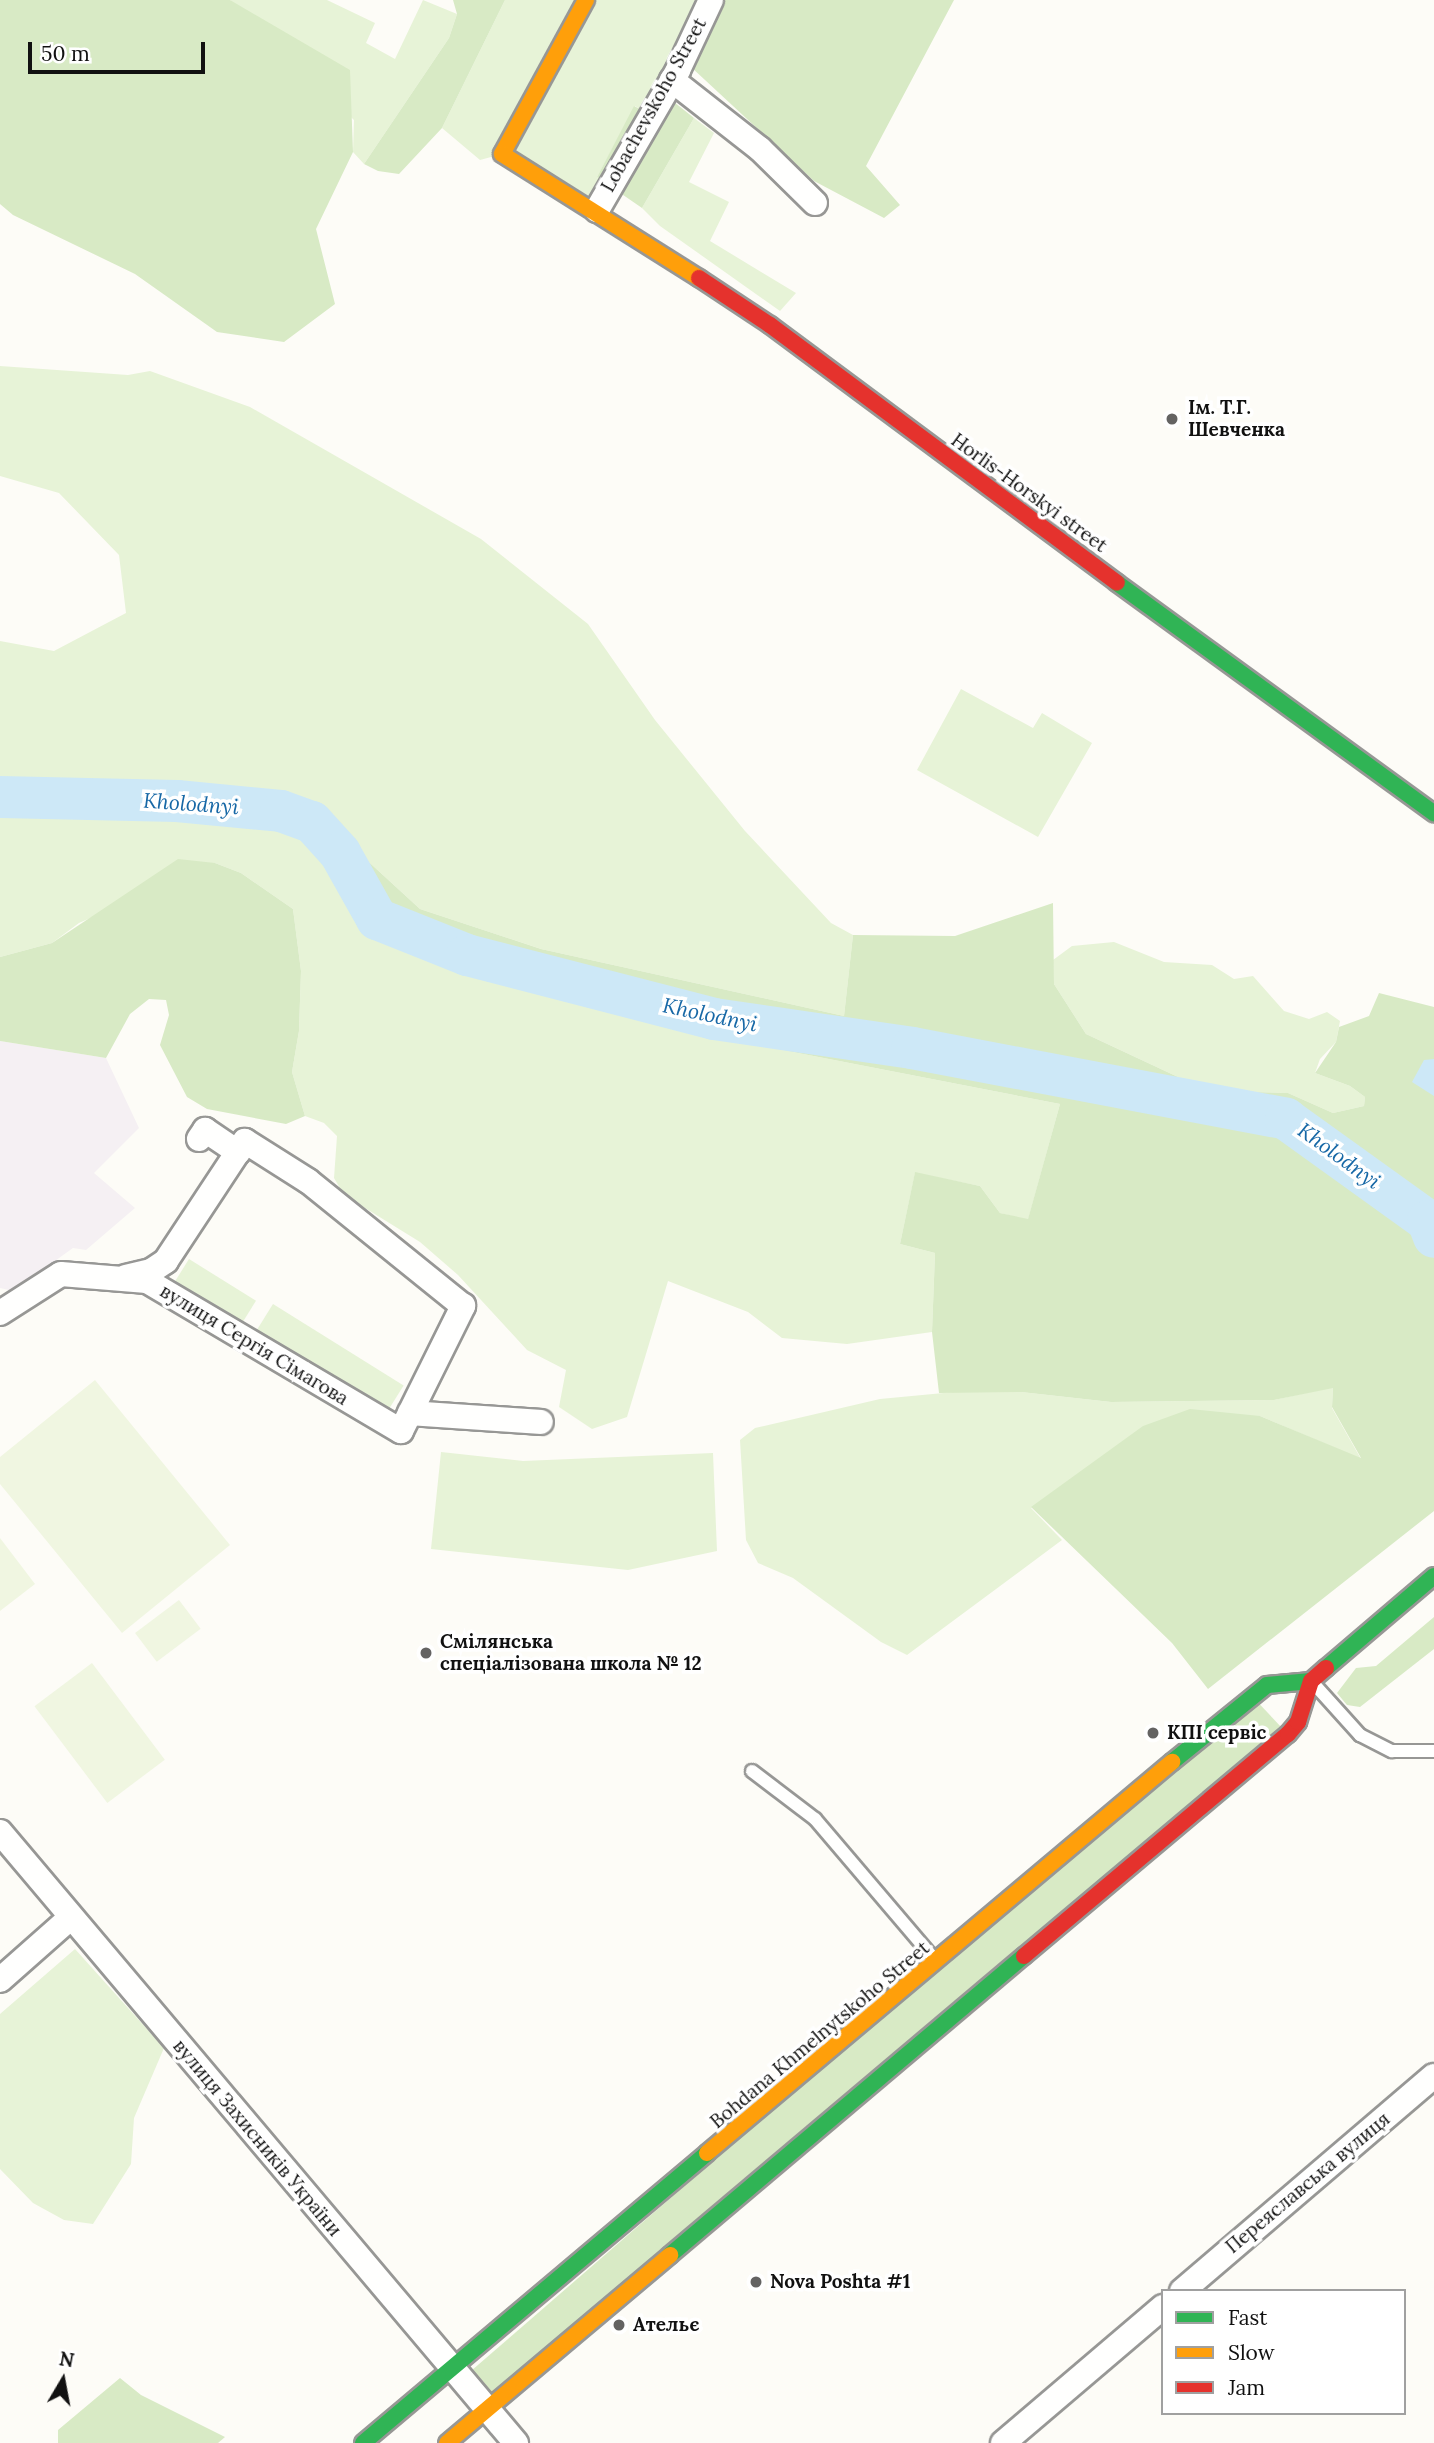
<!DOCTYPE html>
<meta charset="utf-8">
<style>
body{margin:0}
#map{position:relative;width:1434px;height:2443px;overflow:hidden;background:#fdfcf7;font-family:Lora,serif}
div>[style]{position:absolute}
.industrial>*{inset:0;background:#f5f0f3}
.green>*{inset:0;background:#e7f3d7;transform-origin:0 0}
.forest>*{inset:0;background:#d8eac5}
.pitch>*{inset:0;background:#f0f6e1;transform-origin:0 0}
.water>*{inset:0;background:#cde8f7}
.river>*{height:42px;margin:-21px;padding:0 21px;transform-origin:21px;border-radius:21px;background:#cde8f7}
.roads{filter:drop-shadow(2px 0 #979795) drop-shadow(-2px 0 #979795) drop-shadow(0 2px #979795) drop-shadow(0 -2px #979795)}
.lane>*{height:12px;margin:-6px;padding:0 6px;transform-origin:6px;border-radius:6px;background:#fffffe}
.street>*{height:24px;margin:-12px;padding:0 12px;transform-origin:12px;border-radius:12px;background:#fffffe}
.fast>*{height:16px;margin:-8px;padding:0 8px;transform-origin:8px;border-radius:8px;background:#30b455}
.slow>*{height:16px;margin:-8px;padding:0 8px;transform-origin:8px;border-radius:8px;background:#ff9f0a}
.jam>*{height:16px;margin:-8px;padding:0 8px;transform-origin:8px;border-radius:8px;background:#e5322d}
.dots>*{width:19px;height:19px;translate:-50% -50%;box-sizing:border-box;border:4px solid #fff;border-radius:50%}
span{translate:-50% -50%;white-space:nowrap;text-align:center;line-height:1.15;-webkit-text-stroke:7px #fff;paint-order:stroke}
.street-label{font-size:19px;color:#111}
.poi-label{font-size:19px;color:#111;font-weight:700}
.left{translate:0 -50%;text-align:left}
.water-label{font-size:21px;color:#1768a6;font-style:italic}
.legend{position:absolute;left:1161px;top:2289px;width:245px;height:126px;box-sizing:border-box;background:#fff;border:2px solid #a0a0a0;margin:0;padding:9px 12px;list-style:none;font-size:21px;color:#111}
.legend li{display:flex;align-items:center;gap:14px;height:35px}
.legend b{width:35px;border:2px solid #a0a0a0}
.north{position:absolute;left:28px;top:2345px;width:70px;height:70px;-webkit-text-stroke:5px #fff;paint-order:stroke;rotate:10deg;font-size:19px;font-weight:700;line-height:28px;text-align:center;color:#111}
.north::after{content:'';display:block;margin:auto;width:24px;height:32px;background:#111;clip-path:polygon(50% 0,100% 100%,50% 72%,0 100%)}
.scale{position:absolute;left:28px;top:42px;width:177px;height:32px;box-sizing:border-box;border:4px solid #111;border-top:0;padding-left:9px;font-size:21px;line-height:24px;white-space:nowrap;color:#111;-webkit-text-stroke:5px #fff;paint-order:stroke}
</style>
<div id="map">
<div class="industrial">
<i style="clip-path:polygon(0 1041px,106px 1058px,139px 1128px,94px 1173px,135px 1208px,86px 1250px,73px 1248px,13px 1291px,0 1288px)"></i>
</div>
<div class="green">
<i style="clip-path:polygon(230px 0,327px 0,375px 23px,366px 43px,395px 59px,423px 0,457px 14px,449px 38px,364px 164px,353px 152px,354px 120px)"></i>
<i style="clip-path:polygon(505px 0,711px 0,652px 116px,635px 106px,597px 177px,611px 186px,597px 210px,502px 154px,480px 160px,442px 128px)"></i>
<i style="clip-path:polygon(694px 118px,714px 133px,689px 182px,729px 202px,710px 241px,796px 293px,780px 311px,660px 226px,642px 208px)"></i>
<i style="clip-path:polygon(0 366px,128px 375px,150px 371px,250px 407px,481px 539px,588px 624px,655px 720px,745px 831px,831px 923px,853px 935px,844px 1016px,541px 949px,420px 909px,298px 797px,281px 811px,312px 822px,340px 853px,377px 919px,714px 1019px,746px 1024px,741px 1042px,1060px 1104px,1028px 1220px,1000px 1213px,980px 1186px,915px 1173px,900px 1244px,935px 1253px,932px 1332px,847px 1344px,782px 1338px,748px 1312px,668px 1281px,627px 1417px,592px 1429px,559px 1407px,566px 1370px,527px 1350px,458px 1275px,420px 1242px,344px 1195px,334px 1178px,337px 1136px,324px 1123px,305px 1116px,292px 1072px,299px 1031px,301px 971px,293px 909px,241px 873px,215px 863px,79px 923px,52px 943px,0 957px,0 641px,54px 651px,126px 613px,119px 555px,59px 493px,0 476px)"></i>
<i style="clip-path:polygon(961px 689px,1033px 728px,1042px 713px,1092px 743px,1038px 837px,917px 770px)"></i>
<i style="clip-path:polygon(1114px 942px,1164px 962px,1212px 965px,1234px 979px,1253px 976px,1284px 1011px,1309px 1019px,1327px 1012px,1340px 1021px,1336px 1042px,1320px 1059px,1315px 1073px,1350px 1086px,1365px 1097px,1364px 1106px,1333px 1113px,1288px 1093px,1208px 1091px,1086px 1034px,1054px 984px,1053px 960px,1072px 946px)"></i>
<i style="left:189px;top:1259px;width:79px;height:30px;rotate:32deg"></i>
<i style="left:273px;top:1304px;width:154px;height:32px;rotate:32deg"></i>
<i style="clip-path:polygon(1333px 1387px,1332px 1408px,1361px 1459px,1260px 1416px,1052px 1494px,1031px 1508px,1062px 1540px,907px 1655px,881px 1642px,793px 1578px,758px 1563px,746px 1540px,740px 1440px,755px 1428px,880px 1399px,954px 1392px,1021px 1392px,1111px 1402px,1274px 1400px)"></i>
<i style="clip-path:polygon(441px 1452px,523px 1461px,713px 1453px,717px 1551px,628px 1570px,431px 1549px)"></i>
<i style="clip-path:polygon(75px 1949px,164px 2048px,134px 2118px,131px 2164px,93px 2224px,64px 2220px,33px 2203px,0 2169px,0 2014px)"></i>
</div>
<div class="forest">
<i style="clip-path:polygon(0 0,230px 0,350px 70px,353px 152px,316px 229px,335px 304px,284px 342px,217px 332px,135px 274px,13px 215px,0 204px)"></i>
<i style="clip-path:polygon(453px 0,505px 0,442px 128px,399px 174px,378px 171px,364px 164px,449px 38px,457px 14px)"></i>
<i style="clip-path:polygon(724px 0,954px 0,866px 166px,900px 205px,884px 218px,814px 181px,691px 67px)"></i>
<i style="clip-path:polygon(664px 94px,694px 118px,642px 208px,597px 177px,634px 106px,652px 115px)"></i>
<i style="clip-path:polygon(298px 797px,420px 909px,541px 949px,844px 1016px,853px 935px,955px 936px,1053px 903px,1054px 984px,1086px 1034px,1208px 1091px,1288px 1093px,1333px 1113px,1364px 1106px,1365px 1097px,1350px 1086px,1315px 1073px,1336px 1042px,1339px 1027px,1369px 1016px,1379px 993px,1434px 1007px,1434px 1511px,1208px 1689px,1172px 1643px,1031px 1507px,1143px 1426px,1190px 1409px,1260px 1416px,1361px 1458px,1332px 1407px,1333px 1388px,1274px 1400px,1111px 1402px,1021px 1392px,939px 1393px,932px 1332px,935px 1253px,900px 1244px,915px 1172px,980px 1186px,1000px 1213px,1028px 1219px,1060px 1104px,741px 1042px,746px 1024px,467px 955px,377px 919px,340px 853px,312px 822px,281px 811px,177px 801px)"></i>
<i style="clip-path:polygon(178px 859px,215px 863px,241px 873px,293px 909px,301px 971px,299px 1031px,292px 1072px,305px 1116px,286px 1124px,207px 1109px,187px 1097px,160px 1045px,169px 1015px,166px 1000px,149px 999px,130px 1014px,106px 1058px,0 1041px,0 957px,52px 943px)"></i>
<i style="clip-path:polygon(1434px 1617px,1434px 1649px,1360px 1707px,1347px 1705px,1337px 1693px,1356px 1668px,1376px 1666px)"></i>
<i style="clip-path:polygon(1251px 1695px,1283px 1729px,492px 2396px,471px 2371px)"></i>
<i style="clip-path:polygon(120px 2378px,141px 2395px,225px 2437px,218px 2443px,58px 2443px,58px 2430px)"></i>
</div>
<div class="pitch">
<i style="clip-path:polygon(95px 1380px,230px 1545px,122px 1633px,0 1484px,0 1457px)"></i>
<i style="clip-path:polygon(0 1538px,35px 1584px,0 1611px)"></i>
<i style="left:179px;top:1600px;width:36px;height:55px;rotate:53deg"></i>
<i style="left:92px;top:1663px;width:121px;height:72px;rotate:53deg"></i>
</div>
<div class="water">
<i style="clip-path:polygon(1434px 1059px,1434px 1096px,1412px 1082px,1424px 1060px)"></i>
</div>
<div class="river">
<i style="left:0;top:797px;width:177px;rotate:1.3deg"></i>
<i style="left:177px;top:801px;width:104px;rotate:5.5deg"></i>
<i style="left:281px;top:811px;width:33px;rotate:20deg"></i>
<i style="left:312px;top:822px;width:42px;rotate:47.9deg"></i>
<i style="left:340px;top:853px;width:76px;rotate:60.7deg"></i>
<i style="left:377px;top:919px;width:97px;rotate:21.8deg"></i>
<i style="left:467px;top:955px;width:255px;rotate:14.5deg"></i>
<i style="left:714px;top:1019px;width:200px;rotate:8.3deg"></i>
<i style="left:912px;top:1048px;width:381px;rotate:10.7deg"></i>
<i style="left:1286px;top:1119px;width:175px;rotate:35.7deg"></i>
<i style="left:1428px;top:1221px;width:17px;rotate:69deg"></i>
</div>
<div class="roads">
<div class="lane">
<i style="left:1314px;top:1684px;width:69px;rotate:48deg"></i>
<i style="left:1360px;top:1735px;width:36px;rotate:27deg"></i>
<i style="left:1392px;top:1751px;width:42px"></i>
<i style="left:752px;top:1771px;width:79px;rotate:37.3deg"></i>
<i style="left:815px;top:1819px;width:185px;rotate:49.6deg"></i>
</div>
<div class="street">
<i style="left:672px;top:80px;width:112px;rotate:38.1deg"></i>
<i style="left:760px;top:149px;width:77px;rotate:44.5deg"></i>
<i style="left:597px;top:210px;width:162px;rotate:-59.9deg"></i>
<i style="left:678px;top:70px;width:77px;rotate:-64.8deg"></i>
<i style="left:199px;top:1139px;width:11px;rotate:-56deg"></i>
<i style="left:205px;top:1130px;width:40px;rotate:34deg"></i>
<i style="left:0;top:1313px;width:72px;rotate:-32.6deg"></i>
<i style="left:61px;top:1274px;width:86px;rotate:4.7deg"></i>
<i style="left:147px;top:1281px;width:295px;rotate:30.6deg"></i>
<i style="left:401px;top:1431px;width:140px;rotate:-63.6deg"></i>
<i style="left:463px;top:1306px;width:199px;rotate:-141.1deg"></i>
<i style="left:308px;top:1181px;width:75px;rotate:-147.6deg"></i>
<i style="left:245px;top:1141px;width:144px;rotate:123.4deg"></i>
<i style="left:166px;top:1261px;width:18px;rotate:146deg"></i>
<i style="left:151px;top:1271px;width:26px;rotate:167deg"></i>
<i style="left:410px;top:1413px;width:131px;rotate:3.9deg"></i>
<i style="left:0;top:1832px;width:800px;rotate:49.82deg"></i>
<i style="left:0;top:1980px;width:94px;rotate:-41.5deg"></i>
<i style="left:1182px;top:2291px;width:331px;rotate:-40.5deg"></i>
<i style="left:1003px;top:2443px;width:210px;rotate:-40.4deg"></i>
</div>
<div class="fast">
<i style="left:1117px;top:583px;width:392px;rotate:36deg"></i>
<i style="left:1326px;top:1668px;width:142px;rotate:-40.4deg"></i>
<i style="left:1172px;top:1762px;width:122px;rotate:-39deg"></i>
<i style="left:1267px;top:1685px;width:44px;rotate:-5.2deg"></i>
<i style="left:670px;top:2255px;width:463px;rotate:-40.2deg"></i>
<i style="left:363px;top:2443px;width:450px;rotate:-40.1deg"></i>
</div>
<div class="slow">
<i style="left:586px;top:0;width:175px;rotate:118.6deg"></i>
<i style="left:502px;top:154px;width:233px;rotate:32.2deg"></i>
<i style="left:707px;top:2153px;width:608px;rotate:-40.06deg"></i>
<i style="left:447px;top:2443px;width:292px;rotate:-40.1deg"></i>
</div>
<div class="jam">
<i style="left:699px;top:278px;width:85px;rotate:33.5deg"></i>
<i style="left:770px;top:325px;width:432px;rotate:36.6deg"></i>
<i style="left:1024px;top:1956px;width:345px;rotate:-40.1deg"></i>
<i style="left:1288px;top:1734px;width:16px;rotate:-50deg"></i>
<i style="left:1298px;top:1722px;width:43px;rotate:-72.4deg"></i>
<i style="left:1311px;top:1681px;width:20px;rotate:-41deg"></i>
</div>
</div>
<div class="dots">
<i style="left:1172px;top:419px;background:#646362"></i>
<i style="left:426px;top:1653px;background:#646362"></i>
<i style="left:1153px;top:1733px;background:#646362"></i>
<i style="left:756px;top:2282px;background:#646362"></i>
<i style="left:619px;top:2325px;background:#646362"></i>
</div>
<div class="street-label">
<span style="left:654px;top:105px;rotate:-61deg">Lobachevskoho Street</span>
<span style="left:1029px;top:493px;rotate:36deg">Horlis-Horskyi street</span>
<span style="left:254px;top:1345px;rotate:31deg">вулиця Сергія Сімагова</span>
<span style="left:820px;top:2035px;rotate:-40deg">Bohdana Khmelnytskoho Street</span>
<span style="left:257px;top:2138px;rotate:50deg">вулиця Захисників України</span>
<span style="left:1308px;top:2183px;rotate:-40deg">Переяславська вулиця</span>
</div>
<div class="poi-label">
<span class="left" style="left:1188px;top:419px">Ім. Т.Г.<br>Шевченка</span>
<span class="left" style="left:440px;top:1653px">Смілянська<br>спеціалізована школа № 12</span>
<span class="left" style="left:1167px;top:1733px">КПІ сервіс</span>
<span class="left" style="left:770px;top:2282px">Nova Poshta #1</span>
<span class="left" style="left:633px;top:2325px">Ательє</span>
</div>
<div class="water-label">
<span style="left:191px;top:804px;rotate:4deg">Kholodnyi</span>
<span style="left:710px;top:1015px;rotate:12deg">Kholodnyi</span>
<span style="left:1339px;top:1156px;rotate:36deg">Kholodnyi</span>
</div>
<ul class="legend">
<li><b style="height:9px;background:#30b455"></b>Fast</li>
<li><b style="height:9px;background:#ff9f0a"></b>Slow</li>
<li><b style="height:9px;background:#e5322d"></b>Jam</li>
</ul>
<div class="north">N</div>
<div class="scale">50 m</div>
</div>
